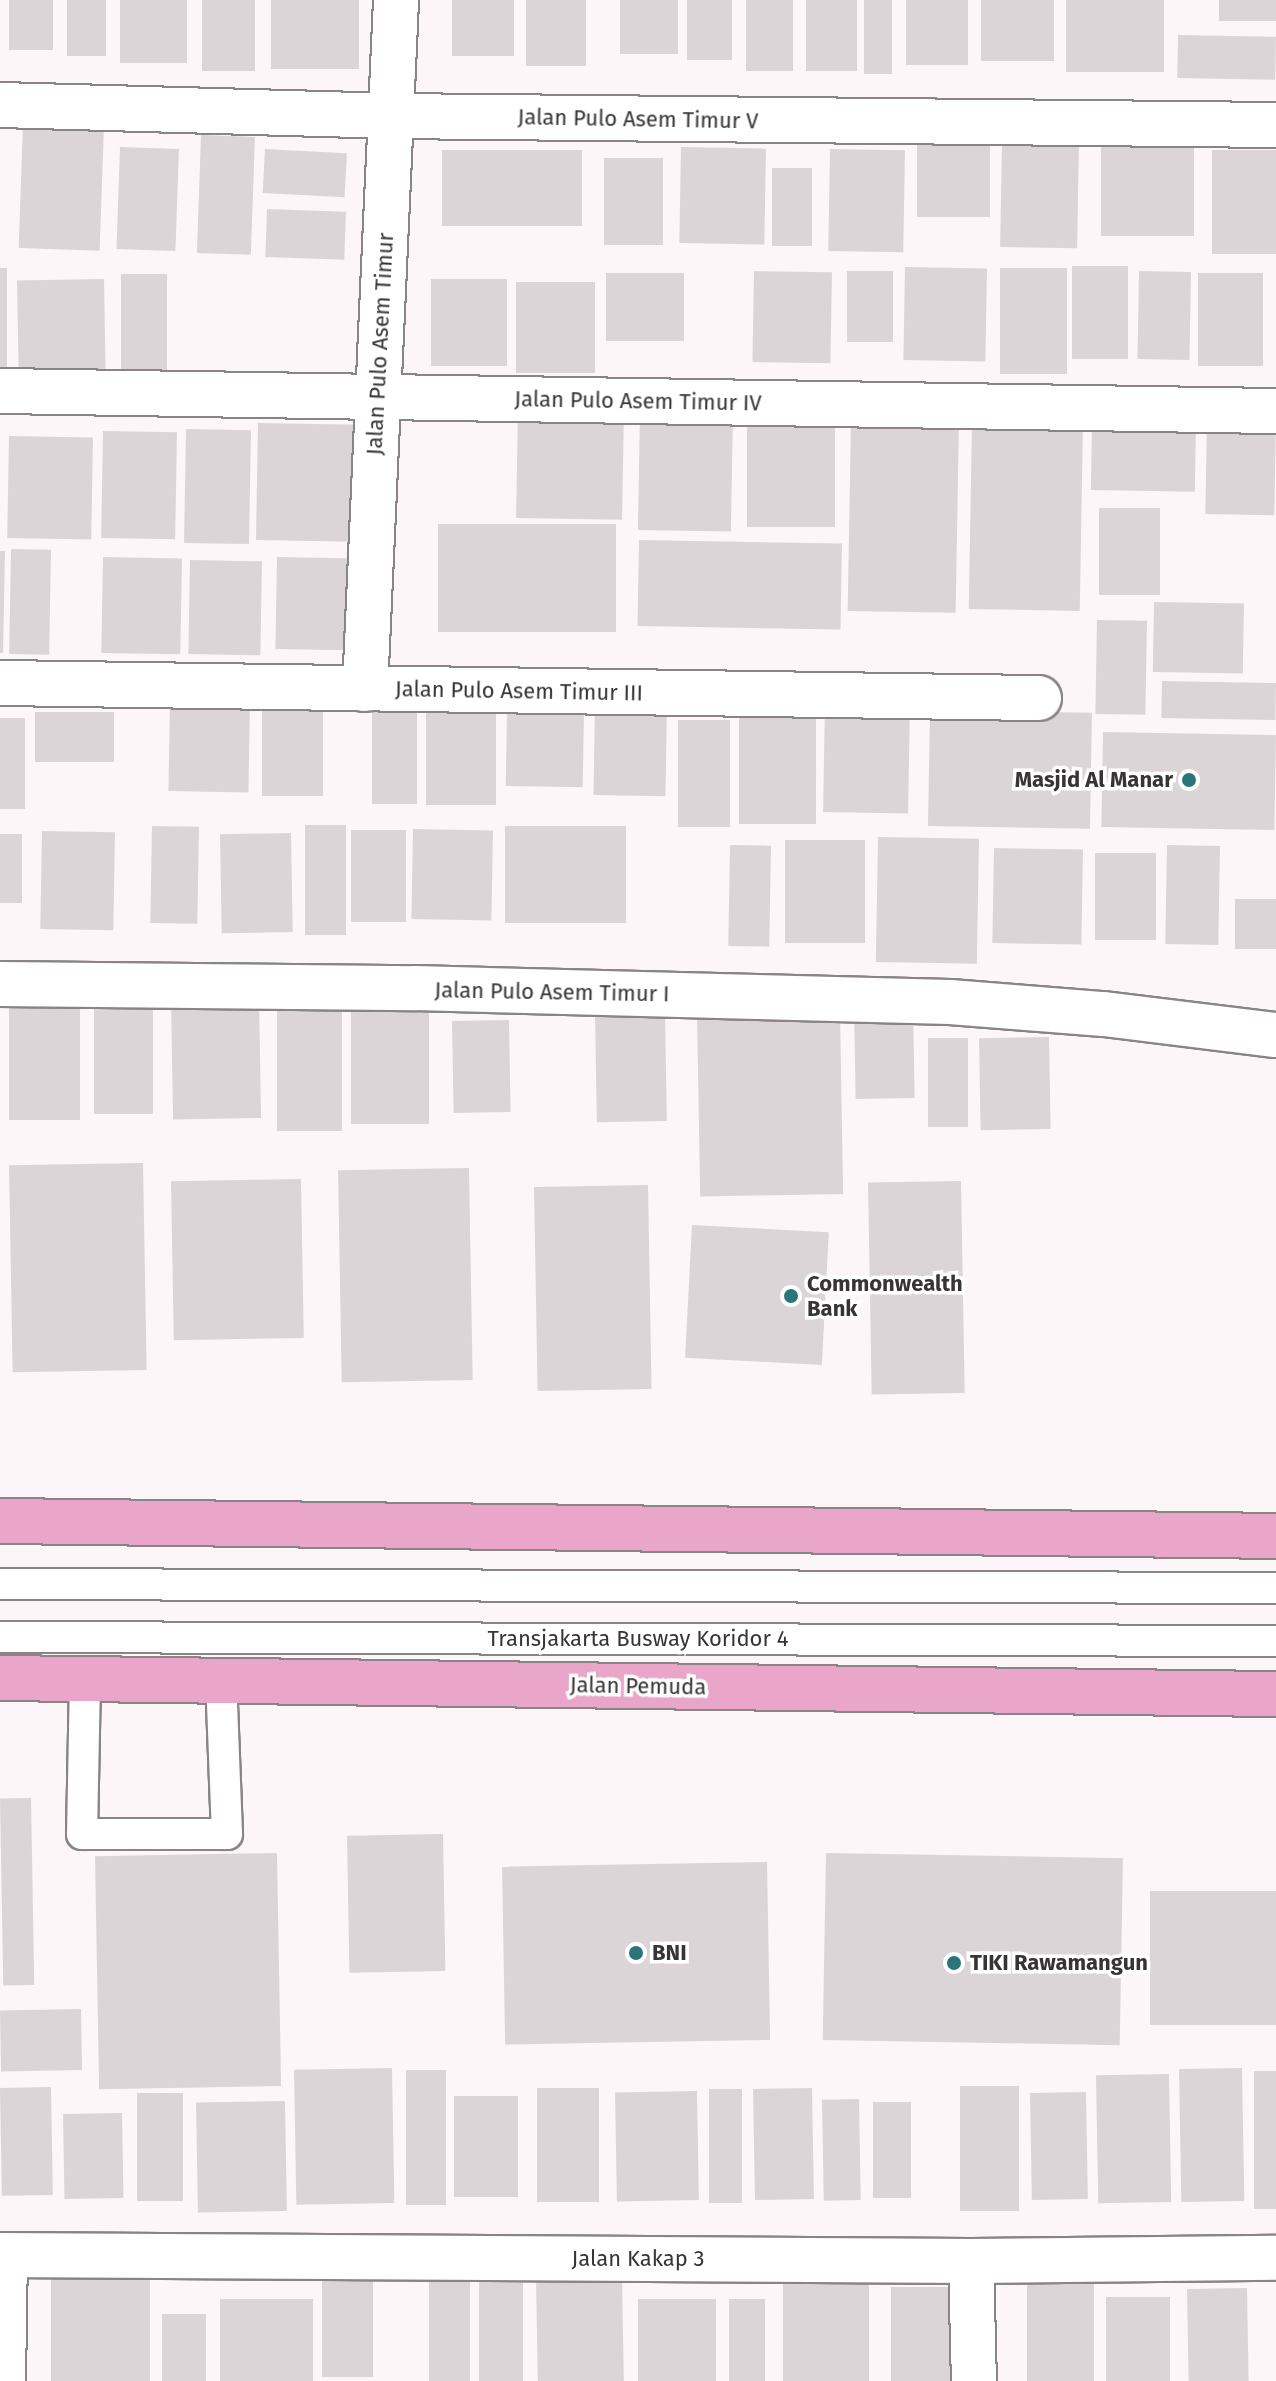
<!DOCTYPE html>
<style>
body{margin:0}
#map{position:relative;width:1276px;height:2381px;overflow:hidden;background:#fdf6f9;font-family:"Fira Sans",sans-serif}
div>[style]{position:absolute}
.building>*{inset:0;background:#dcd5d8;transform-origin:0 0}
.roads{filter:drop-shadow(2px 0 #8b8487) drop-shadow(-2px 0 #8b8487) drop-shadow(0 2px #8b8487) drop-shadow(0 -2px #8b8487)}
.lane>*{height:30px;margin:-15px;padding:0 15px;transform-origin:15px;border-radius:15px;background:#fff}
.street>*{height:44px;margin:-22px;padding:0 22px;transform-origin:22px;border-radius:22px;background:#fff}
.primary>*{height:44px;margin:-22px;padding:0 22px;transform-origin:22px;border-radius:22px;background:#e9a6c8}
.dots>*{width:22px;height:22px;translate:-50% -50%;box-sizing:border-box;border:4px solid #fff;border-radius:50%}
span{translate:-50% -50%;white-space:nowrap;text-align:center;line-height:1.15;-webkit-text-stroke:7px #fff;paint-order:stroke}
.street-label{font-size:22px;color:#373435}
.poi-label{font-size:22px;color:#373435;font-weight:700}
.right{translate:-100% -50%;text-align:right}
.left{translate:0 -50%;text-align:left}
</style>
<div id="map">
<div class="building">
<i style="left:9px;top:0;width:44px;height:50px"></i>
<i style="left:67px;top:0;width:39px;height:56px"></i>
<i style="left:120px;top:0;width:67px;height:63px"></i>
<i style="left:202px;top:0;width:53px;height:71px"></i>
<i style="left:271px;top:0;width:88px;height:69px"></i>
<i style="left:452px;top:0;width:62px;height:56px"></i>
<i style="left:526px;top:0;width:60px;height:66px"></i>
<i style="left:620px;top:0;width:58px;height:54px"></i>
<i style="left:687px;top:0;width:45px;height:60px"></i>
<i style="left:746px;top:0;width:47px;height:71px"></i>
<i style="left:806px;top:0;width:51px;height:71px"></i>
<i style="left:864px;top:0;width:28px;height:74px"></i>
<i style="left:906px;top:0;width:62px;height:65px"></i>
<i style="left:981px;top:0;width:73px;height:61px"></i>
<i style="left:1066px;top:0;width:98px;height:72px"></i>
<i style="left:1219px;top:0;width:57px;height:21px"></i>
<i style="left:1178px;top:35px;width:98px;height:43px;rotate:1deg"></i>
<i style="left:23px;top:124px;width:81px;height:124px;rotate:2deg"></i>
<i style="left:201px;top:135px;width:54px;height:118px;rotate:2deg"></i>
<i style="left:1002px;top:140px;width:77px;height:107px;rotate:1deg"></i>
<i style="left:917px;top:143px;width:73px;height:74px"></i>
<i style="left:120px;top:147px;width:59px;height:102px;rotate:2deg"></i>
<i style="left:681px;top:147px;width:85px;height:96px;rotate:1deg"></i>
<i style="left:1101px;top:147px;width:93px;height:89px"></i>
<i style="left:265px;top:149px;width:82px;height:44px;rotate:3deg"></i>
<i style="left:830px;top:149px;width:75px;height:102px;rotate:1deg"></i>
<i style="left:442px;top:150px;width:140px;height:76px"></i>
<i style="left:1212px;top:150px;width:64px;height:104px"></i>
<i style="left:604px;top:158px;width:59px;height:87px"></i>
<i style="left:772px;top:168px;width:40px;height:78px"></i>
<i style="left:267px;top:209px;width:79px;height:48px;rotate:2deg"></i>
<i style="left:1072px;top:266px;width:56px;height:93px"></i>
<i style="left:905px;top:267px;width:82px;height:93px;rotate:1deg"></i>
<i style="left:0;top:268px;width:7px;height:109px"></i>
<i style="left:1000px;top:268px;width:67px;height:106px"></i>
<i style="left:754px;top:271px;width:78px;height:91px;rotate:1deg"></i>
<i style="left:847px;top:271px;width:46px;height:71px"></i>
<i style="left:1139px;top:271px;width:52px;height:88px;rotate:1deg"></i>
<i style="left:606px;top:273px;width:78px;height:68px"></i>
<i style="left:1198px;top:273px;width:65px;height:93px"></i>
<i style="left:121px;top:274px;width:46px;height:98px"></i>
<i style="left:104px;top:279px;width:98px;height:87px;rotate:89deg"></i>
<i style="left:431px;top:279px;width:76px;height:87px"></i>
<i style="left:516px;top:282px;width:79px;height:91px"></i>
<i style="left:518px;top:408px;width:106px;height:110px;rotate:1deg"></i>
<i style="left:640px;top:410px;width:93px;height:120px;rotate:1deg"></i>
<i style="left:747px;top:410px;width:88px;height:117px"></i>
<i style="left:1207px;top:418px;width:69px;height:96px;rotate:1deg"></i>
<i style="left:851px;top:419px;width:108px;height:192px;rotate:1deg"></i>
<i style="left:972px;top:422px;width:111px;height:187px;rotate:1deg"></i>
<i style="left:258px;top:423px;width:100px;height:117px;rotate:1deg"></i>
<i style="left:1092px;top:423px;width:104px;height:67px;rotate:1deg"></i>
<i style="left:186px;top:429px;width:65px;height:114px;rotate:1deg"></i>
<i style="left:103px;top:431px;width:74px;height:107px;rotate:1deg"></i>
<i style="left:9px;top:436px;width:84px;height:102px;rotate:1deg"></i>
<i style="left:1099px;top:508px;width:61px;height:87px"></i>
<i style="left:438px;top:524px;width:178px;height:108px"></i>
<i style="left:639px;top:540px;width:203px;height:86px;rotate:1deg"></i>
<i style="left:11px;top:549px;width:40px;height:105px;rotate:1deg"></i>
<i style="clip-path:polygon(0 551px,5px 551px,3px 653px,0 653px)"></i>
<i style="left:103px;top:557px;width:79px;height:96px;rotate:1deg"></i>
<i style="left:277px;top:557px;width:82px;height:92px;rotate:1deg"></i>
<i style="left:190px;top:560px;width:72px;height:94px;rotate:1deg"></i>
<i style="left:1154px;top:602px;width:90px;height:70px;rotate:1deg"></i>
<i style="left:1097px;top:620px;width:50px;height:94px;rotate:1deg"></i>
<i style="left:1162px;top:681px;width:114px;height:37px;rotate:1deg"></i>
<i style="left:372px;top:696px;width:45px;height:108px"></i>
<i style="left:262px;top:699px;width:61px;height:97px"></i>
<i style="left:170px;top:700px;width:80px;height:91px;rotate:1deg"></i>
<i style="left:426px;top:701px;width:70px;height:104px"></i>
<i style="left:825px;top:702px;width:85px;height:110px;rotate:1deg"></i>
<i style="left:595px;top:705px;width:72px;height:90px;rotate:1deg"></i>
<i style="left:739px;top:706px;width:77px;height:118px"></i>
<i style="left:930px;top:710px;width:162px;height:116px;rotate:1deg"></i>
<i style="left:507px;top:711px;width:77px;height:75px;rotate:1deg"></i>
<i style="left:35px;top:712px;width:79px;height:50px"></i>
<i style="left:0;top:718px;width:25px;height:91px"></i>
<i style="left:678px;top:720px;width:52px;height:107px"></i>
<i style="left:1103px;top:732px;width:173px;height:95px;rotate:1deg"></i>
<i style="left:305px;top:825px;width:41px;height:110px"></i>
<i style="left:152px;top:826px;width:47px;height:97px;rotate:1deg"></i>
<i style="left:505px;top:826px;width:121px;height:97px"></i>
<i style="left:413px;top:829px;width:80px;height:90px;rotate:1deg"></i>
<i style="left:351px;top:830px;width:55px;height:92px"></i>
<i style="left:42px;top:831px;width:73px;height:98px;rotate:1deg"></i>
<i style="left:291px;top:833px;width:99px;height:71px;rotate:89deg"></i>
<i style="left:0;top:834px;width:22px;height:69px"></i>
<i style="left:878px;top:837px;width:101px;height:125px;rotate:1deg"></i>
<i style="left:785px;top:840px;width:80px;height:103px"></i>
<i style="left:730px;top:845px;width:41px;height:101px;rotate:1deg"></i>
<i style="left:1167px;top:845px;width:53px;height:99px;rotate:1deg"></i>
<i style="left:994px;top:848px;width:89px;height:95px;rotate:1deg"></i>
<i style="left:1095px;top:853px;width:61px;height:87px"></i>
<i style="left:1235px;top:899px;width:41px;height:50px"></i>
<i style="left:259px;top:999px;width:119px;height:88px;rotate:89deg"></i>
<i style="left:80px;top:1001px;width:119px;height:71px;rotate:90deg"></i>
<i style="left:429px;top:1001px;width:123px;height:78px;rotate:90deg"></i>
<i style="left:913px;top:1005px;width:93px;height:59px;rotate:89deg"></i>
<i style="left:277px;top:1007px;width:65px;height:124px"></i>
<i style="left:94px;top:1009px;width:59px;height:105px"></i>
<i style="left:840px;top:1013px;width:181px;height:143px;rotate:89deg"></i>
<i style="left:665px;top:1014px;width:107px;height:70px;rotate:89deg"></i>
<i style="left:509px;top:1020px;width:92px;height:57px;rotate:89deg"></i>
<i style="left:1049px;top:1037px;width:92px;height:70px;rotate:89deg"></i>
<i style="left:928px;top:1038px;width:40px;height:89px"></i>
<i style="left:143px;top:1163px;width:207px;height:134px;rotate:89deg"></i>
<i style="left:469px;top:1168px;width:212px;height:131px;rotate:89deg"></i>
<i style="left:301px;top:1179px;width:159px;height:130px;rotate:89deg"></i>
<i style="left:961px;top:1181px;width:212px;height:93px;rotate:89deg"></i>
<i style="left:648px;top:1185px;width:204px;height:114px;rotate:89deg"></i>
<i style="left:692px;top:1225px;width:137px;height:133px;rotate:3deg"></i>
<i style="left:31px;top:1798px;width:187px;height:31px;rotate:89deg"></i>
<i style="left:443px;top:1834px;width:137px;height:96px;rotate:89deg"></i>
<i style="left:277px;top:1853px;width:233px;height:182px;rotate:89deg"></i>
<i style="left:826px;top:1853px;width:297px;height:187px;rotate:1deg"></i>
<i style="left:767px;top:1862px;width:178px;height:265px;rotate:89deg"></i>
<i style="left:1276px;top:1891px;width:134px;height:126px;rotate:90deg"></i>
<i style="left:81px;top:2009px;width:61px;height:81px;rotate:89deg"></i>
<i style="left:392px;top:2068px;width:135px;height:98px;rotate:89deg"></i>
<i style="left:1242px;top:2068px;width:133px;height:63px;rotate:89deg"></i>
<i style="left:406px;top:2070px;width:40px;height:135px"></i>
<i style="left:1254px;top:2071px;width:22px;height:138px"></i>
<i style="left:1169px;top:2074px;width:128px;height:73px;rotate:89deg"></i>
<i style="left:1019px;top:2086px;width:125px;height:59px;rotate:90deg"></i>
<i style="left:51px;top:2087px;width:108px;height:51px;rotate:89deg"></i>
<i style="left:537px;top:2088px;width:62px;height:114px"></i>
<i style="left:812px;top:2088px;width:111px;height:59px;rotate:89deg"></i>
<i style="left:709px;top:2089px;width:33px;height:114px"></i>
<i style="left:697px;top:2091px;width:109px;height:82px;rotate:89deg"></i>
<i style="left:1086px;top:2092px;width:107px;height:56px;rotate:89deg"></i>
<i style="left:137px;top:2093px;width:46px;height:108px"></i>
<i style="left:454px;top:2096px;width:64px;height:101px"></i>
<i style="left:859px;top:2099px;width:101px;height:37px;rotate:89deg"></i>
<i style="left:285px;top:2101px;width:110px;height:89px;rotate:89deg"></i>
<i style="left:873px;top:2102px;width:38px;height:96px"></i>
<i style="left:122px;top:2113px;width:85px;height:59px;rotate:89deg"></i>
<i style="left:429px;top:2266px;width:41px;height:115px"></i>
<i style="left:322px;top:2267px;width:51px;height:110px"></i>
<i style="left:479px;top:2267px;width:44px;height:114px"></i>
<i style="left:1027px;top:2273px;width:67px;height:108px"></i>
<i style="left:622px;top:2277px;width:104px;height:86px;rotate:89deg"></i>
<i style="left:51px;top:2279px;width:99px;height:102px"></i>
<i style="left:783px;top:2280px;width:86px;height:101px"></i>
<i style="left:891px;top:2287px;width:63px;height:94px"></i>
<i style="left:1247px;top:2288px;width:93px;height:60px;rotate:89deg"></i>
<i style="left:1170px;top:2297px;width:84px;height:64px;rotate:90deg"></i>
<i style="left:220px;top:2299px;width:93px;height:82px"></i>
<i style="left:638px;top:2299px;width:78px;height:82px"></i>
<i style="left:729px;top:2299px;width:36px;height:82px"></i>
<i style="left:162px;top:2314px;width:44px;height:67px"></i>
</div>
<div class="roads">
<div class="lane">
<i style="left:0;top:1584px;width:1276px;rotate:0.18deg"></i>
<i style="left:0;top:1637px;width:1276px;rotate:0.18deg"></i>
<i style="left:85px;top:1679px;width:155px;rotate:91.1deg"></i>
<i style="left:82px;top:1834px;width:145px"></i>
<i style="left:227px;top:1834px;width:153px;rotate:-92.2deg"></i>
</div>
<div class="street">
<i style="left:0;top:105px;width:390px;rotate:1.6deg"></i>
<i style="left:390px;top:116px;width:886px;rotate:0.58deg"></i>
<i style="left:0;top:391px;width:1276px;rotate:0.9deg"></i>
<i style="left:0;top:683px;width:1039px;rotate:0.83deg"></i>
<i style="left:365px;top:689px;width:690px;rotate:-87.42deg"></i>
<i style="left:0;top:984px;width:415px;rotate:0.6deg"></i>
<i style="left:415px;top:988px;width:535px;rotate:1.5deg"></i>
<i style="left:950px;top:1002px;width:154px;rotate:4.5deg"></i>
<i style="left:1104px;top:1014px;width:173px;rotate:7deg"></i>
<i style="left:0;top:2255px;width:971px;rotate:0.35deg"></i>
<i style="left:971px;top:2261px;width:305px;rotate:-0.6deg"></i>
<i style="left:971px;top:2261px;width:120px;rotate:88.6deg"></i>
<i style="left:3px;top:2381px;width:126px;rotate:-89.1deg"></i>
</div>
<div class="primary">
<i style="left:0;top:1521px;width:1276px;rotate:0.67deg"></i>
<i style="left:0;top:1678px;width:1276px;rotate:0.72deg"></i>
</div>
</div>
<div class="dots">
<i style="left:1189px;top:780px;background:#2b7579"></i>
<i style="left:791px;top:1296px;background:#2b7579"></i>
<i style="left:636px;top:1953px;background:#2b7579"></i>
<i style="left:954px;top:1963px;background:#2b7579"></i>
</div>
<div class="street-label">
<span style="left:638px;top:119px;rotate:1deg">Jalan Pulo Asem Timur V</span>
<span style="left:380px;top:344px;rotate:-87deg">Jalan Pulo Asem Timur</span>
<span style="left:638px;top:401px;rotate:1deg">Jalan Pulo Asem Timur IV</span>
<span style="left:519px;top:691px;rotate:1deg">Jalan Pulo Asem Timur III</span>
<span style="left:552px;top:992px;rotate:1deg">Jalan Pulo Asem Timur I</span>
<span style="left:638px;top:1639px">Transjakarta Busway Koridor 4</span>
<span style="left:638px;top:1686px;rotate:1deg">Jalan Pemuda</span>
<span style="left:638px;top:2259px">Jalan Kakap 3</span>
</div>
<div class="poi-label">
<span class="right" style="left:1173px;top:780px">Masjid Al Manar</span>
<span class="left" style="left:807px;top:1296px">Commonwealth<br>Bank</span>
<span class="left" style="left:652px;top:1953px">BNI</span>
<span class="left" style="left:970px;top:1963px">TIKI Rawamangun</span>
</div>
</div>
